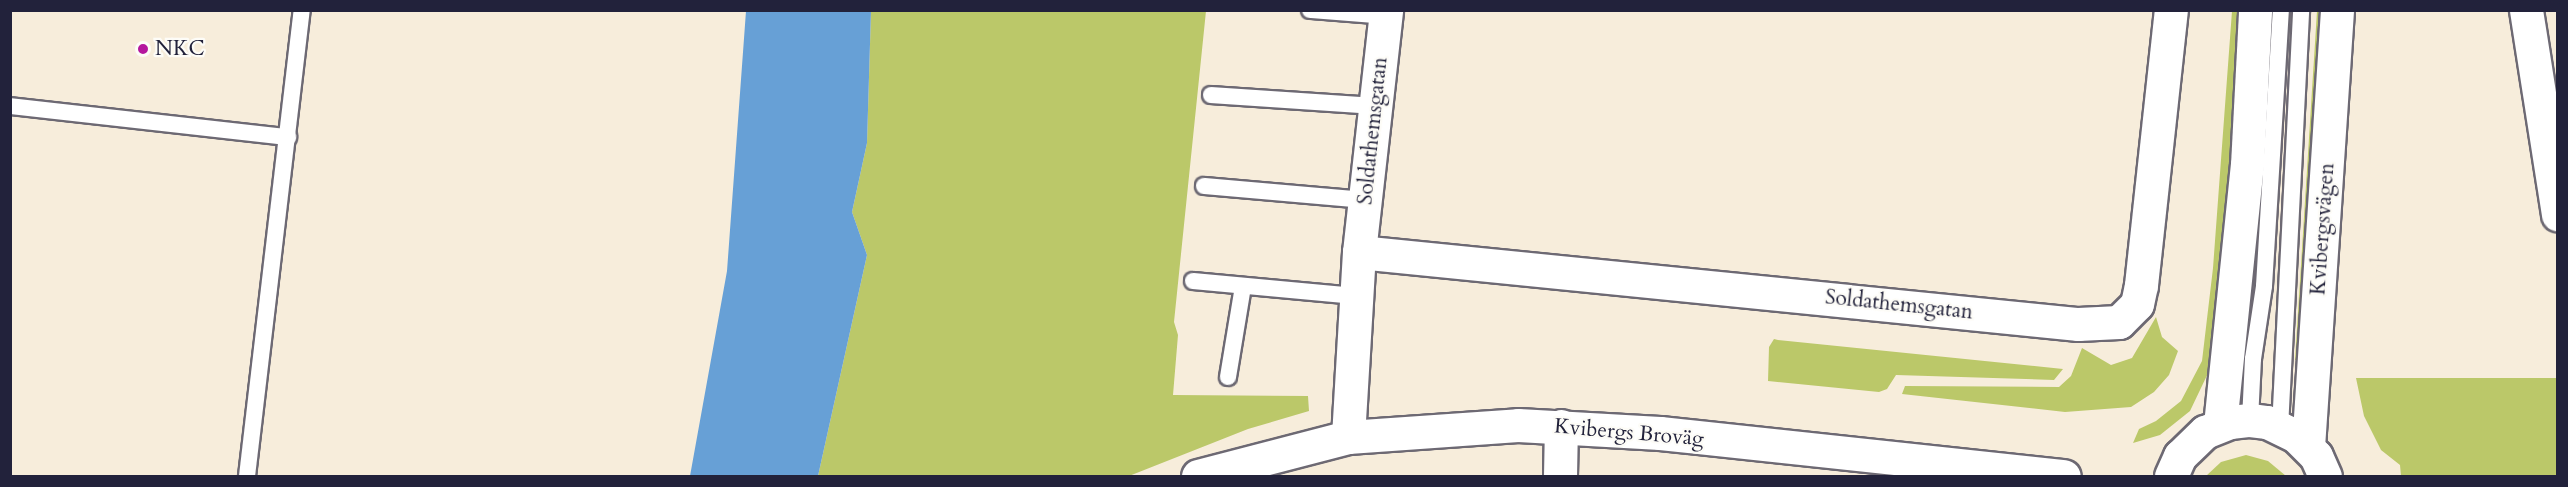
<!DOCTYPE html>
<meta charset="utf-8">
<style>
body{margin:0}
#map{position:relative;width:2568px;height:487px;overflow:hidden;background:#f7eddb;font-family:Cardo,serif}
div>[style]{position:absolute}
.green>*{inset:0;background:#bbc869}
.water>*{inset:0;background:#67a0d6}
.roads{filter:drop-shadow(2px 0 #6d6973) drop-shadow(-2px 0 #6d6973) drop-shadow(0 2px #6d6973) drop-shadow(0 -2px #6d6973)}
.lane>*{height:16px;margin:-8px;padding:0 8px;transform-origin:8px;border-radius:8px;background:#fff}
.street>*{height:33px;margin:-16.5px;padding:0 16.5px;transform-origin:16.5px;border-radius:16.5px;background:#fff}
.secondary>*{height:33px;margin:-16.5px;padding:0 16.5px;transform-origin:16.5px;border-radius:16.5px;background:#fff}
.dots>*{width:16px;height:16px;translate:-50% -50%;box-sizing:border-box;border:3px solid #fdfcf7;border-radius:50%}
span{translate:-50% -50%;white-space:nowrap;text-align:center;line-height:1.15;-webkit-text-stroke:4.5px #fdfcf7;paint-order:stroke}
.poi-label{font-size:21px;color:#22223b}
.left{translate:0 -50%;text-align:left}
.street-label{font-size:21px;color:#22223b}
.frame{position:absolute;inset:0;border:12px solid #22223b;pointer-events:none}
</style>
<div id="map">
<div class="green">
<i style="clip-path:polygon(871px 11px,1206px 11px,1174px 322px,1178px 335px,1173px 395px,1308px 396px,1309px 411px,1248px 429px,1129px 476px,818px 476px,867px 255px,852px 212px,867px 143px)"></i>
<i style="clip-path:polygon(2232px 11px,2243px 11px,2211px 367px,2190px 411px,2160px 435px,2133px 443px,2139px 429px,2156px 421px,2181px 401px,2202px 361px,2213px 268px)"></i>
<i style="clip-path:polygon(2317px 11px,2328px 11px,2301px 360px,2295px 360px)"></i>
<i style="clip-path:polygon(2156px 317px,2162px 337px,2178px 351px,2169px 375px,2154px 392px,2131px 407px,2065px 412px,1902px 394px,1905px 386px,2059px 387px,2071px 376px,2082px 348px,2111px 365px,2132px 358px)"></i>
<i style="clip-path:polygon(1774px 339px,1778px 340px,2063px 369px,2054px 380px,1896px 375px,1887px 389px,1879px 392px,1768px 381px,1769px 347px)"></i>
<i style="clip-path:polygon(2356px 378px,2557px 378px,2557px 476px,2401px 476px,2400px 465px,2381px 450px,2364px 416px)"></i>
<i style="clip-path:polygon(2246px 455px,2268px 461px,2286px 476px,2206px 476px,2221px 462px)"></i>
</div>
<div class="water">
<i style="clip-path:polygon(746px 11px,871px 11px,867px 143px,852px 212px,867px 255px,818px 476px,690px 476px,727px 271px)"></i>
</div>
<div class="roads">
<div class="lane">
<i style="left:1310px;top:10px;width:76px;rotate:4.5deg"></i>
<i style="left:1211px;top:95px;width:164px;rotate:3.8deg"></i>
<i style="left:10px;top:106px;width:280px;rotate:6.4deg"></i>
<i style="left:1204px;top:186px;width:162px;rotate:5deg"></i>
<i style="left:1193px;top:281px;width:163px;rotate:5.3deg"></i>
<i style="left:1228px;top:377px;width:92px;rotate:-80.6deg"></i>
<i style="left:2250px;top:420px;width:61px;rotate:-87.2deg"></i>
<i style="left:2253px;top:359px;width:74px;rotate:-81.4deg"></i>
<i style="left:2264px;top:286px;width:277px;rotate:-86.5deg"></i>
<i style="left:2280px;top:428px;width:419px;rotate:-87.1deg"></i>
<i style="left:247px;top:476px;width:469px;rotate:-83.3deg"></i>
</div>
<div class="street">
<i style="left:2526px;top:10px;width:207px;rotate:81.1deg"></i>
<i style="left:1359px;top:252px;width:723px;rotate:5.72deg"></i>
<i style="left:2078px;top:324px;width:41px;rotate:-2.8deg"></i>
<i style="left:2119px;top:322px;width:25px;rotate:-45deg"></i>
<i style="left:2137px;top:304px;width:19px;rotate:-78deg"></i>
<i style="left:2141px;top:285px;width:277px;rotate:-83.8deg"></i>
<i style="left:1348px;top:437px;width:185px;rotate:-86.6deg"></i>
<i style="left:1359px;top:252px;width:244px;rotate:-83.6deg"></i>
<i style="left:1198px;top:476px;width:155px;rotate:-14.6deg"></i>
<i style="left:1348px;top:437px;width:170px;rotate:-4deg"></i>
<i style="left:1518px;top:425px;width:142px;rotate:3.2deg"></i>
<i style="left:1660px;top:433px;width:406px;rotate:6.1deg"></i>
<i style="left:1560px;top:476px;width:50px;rotate:-88.9deg"></i>
</div>
<div class="secondary">
<i style="left:2220px;top:425px;width:261px;rotate:-84.1deg"></i>
<i style="left:2247px;top:165px;width:155px;rotate:-87deg"></i>
<i style="left:2308px;top:447px;width:438px;rotate:-86.2deg"></i>
<i style="left:2171px;top:476px;width:22px;rotate:-66deg"></i>
<i style="left:2180px;top:456px;width:35px;rotate:-44deg"></i>
<i style="left:2205px;top:432px;width:27px;rotate:-22deg"></i>
<i style="left:2230px;top:422px;width:20px;rotate:-6deg"></i>
<i style="left:2250px;top:420px;width:17px;rotate:7deg"></i>
<i style="left:2267px;top:422px;width:32px;rotate:26deg"></i>
<i style="left:2296px;top:436px;width:28px;rotate:45deg"></i>
<i style="left:2316px;top:456px;width:22px;rotate:66deg"></i>
</div>
</div>
<div class="dots">
<i style="left:143px;top:49px;background:#b5179e"></i>
</div>
<div class="poi-label">
<span class="left" style="left:155px;top:49px">NKC</span>
</div>
<div class="street-label">
<span style="left:1373px;top:131px;rotate:-84deg">Soldathemsgatan</span>
<span style="left:2323px;top:229px;rotate:-86deg">Kvibergsvägen</span>
<span style="left:1899px;top:305px;rotate:6deg">Soldathemsgatan</span>
<span style="left:1629px;top:433px;rotate:5deg">Kvibergs Broväg</span>
</div>
<div class="frame"></div>
</div>
